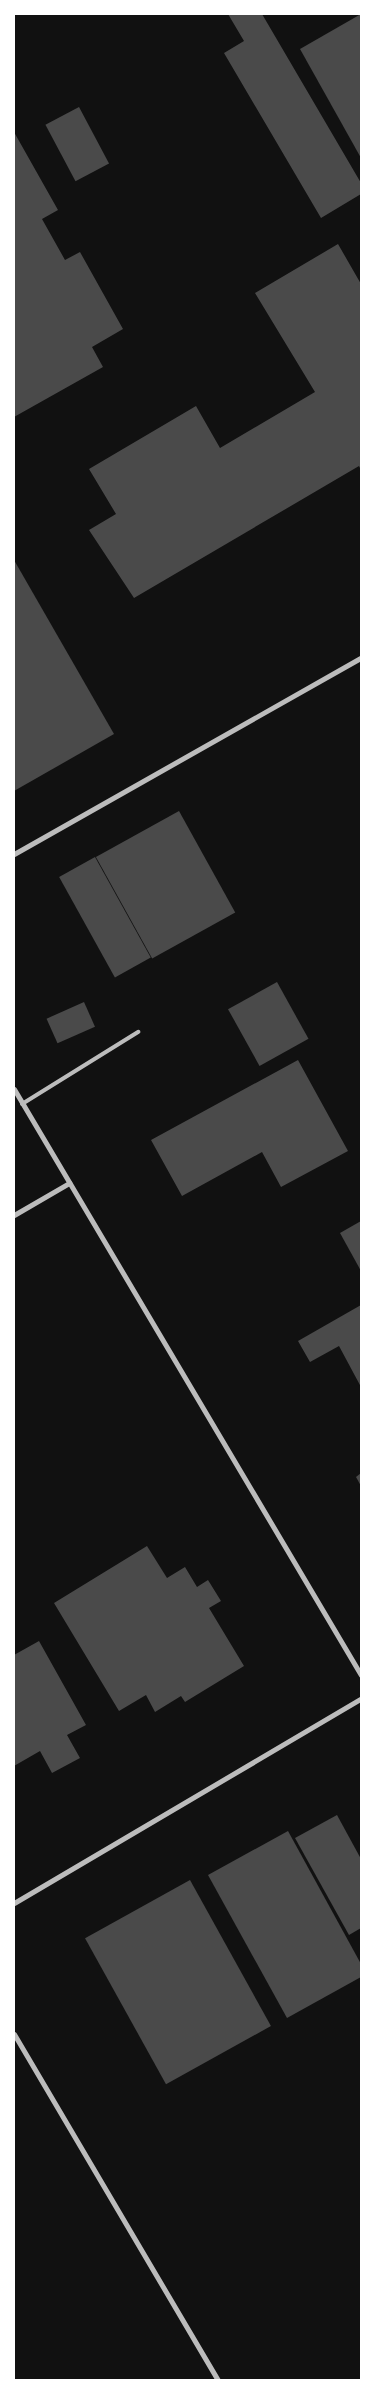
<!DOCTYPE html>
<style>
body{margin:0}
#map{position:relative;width:375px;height:2394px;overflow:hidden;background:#111;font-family:"PT Sans Narrow",sans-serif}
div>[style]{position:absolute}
.building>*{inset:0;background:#4a4a4a;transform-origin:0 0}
.service>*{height:4px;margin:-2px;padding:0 2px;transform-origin:2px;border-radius:2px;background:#bcbcbc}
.minor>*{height:5px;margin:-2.5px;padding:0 2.5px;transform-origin:2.5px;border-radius:2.5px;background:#bcbcbc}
span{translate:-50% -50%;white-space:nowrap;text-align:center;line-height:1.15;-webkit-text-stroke:5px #fff;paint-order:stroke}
.frame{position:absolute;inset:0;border:15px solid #fff;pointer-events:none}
</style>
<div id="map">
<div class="building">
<i style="clip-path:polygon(228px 14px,262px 14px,361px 183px,361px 194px,321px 218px,224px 53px,244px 41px)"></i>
<i style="clip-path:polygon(361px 14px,361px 158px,300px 49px)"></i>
<i style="left:79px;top:107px;width:64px;height:38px;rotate:62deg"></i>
<i style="clip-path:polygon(14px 132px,58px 210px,42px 219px,65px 260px,80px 252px,123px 329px,92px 347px,103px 367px,14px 417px)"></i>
<i style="clip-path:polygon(338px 244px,361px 284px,361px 470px,359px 466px,134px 598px,89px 530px,116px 514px,89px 469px,196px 406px,220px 448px,315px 392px,255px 293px)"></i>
<i style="clip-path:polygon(14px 560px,114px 734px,14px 791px)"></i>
<i style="left:179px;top:811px;width:116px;height:95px;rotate:61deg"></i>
<i style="left:95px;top:857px;width:115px;height:41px;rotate:61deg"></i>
<i style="left:277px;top:982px;width:65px;height:56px;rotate:61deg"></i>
<i style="left:84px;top:1002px;width:27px;height:41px;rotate:66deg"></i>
<i style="clip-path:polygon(298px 1060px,348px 1151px,281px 1187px,262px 1152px,182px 1196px,151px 1140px)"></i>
<i style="clip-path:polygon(361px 1221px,361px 1271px,340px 1233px)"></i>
<i style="clip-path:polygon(361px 1305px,361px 1387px,339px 1346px,310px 1362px,298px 1341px)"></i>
<i style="clip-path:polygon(361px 1473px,361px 1486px,356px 1477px)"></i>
<i style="clip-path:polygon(147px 1546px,167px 1578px,185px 1567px,197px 1587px,208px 1580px,221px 1601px,209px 1608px,244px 1666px,185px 1702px,181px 1696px,155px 1712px,146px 1695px,119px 1711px,54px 1603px)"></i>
<i style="clip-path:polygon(39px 1641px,86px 1725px,67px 1735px,80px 1758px,52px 1773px,40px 1751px,14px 1766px,14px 1655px)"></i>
<i style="clip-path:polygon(337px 1815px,361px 1859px,361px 1928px,349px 1935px,295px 1838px)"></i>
<i style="clip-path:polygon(288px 1831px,361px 1964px,361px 1977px,287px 2018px,208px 1875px)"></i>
<i style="left:190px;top:1880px;width:167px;height:120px;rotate:61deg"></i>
</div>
<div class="service">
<i style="left:22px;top:1104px;width:137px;rotate:-31.8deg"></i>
</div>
<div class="minor">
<i style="left:14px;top:854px;width:399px;rotate:-29.5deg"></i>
<i style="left:14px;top:1089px;width:681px;rotate:59.37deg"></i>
<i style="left:14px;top:1215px;width:64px;rotate:-30.2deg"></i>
<i style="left:14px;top:1903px;width:403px;rotate:-30.5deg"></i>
<i style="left:14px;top:2034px;width:402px;rotate:59.5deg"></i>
</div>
<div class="frame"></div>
</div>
